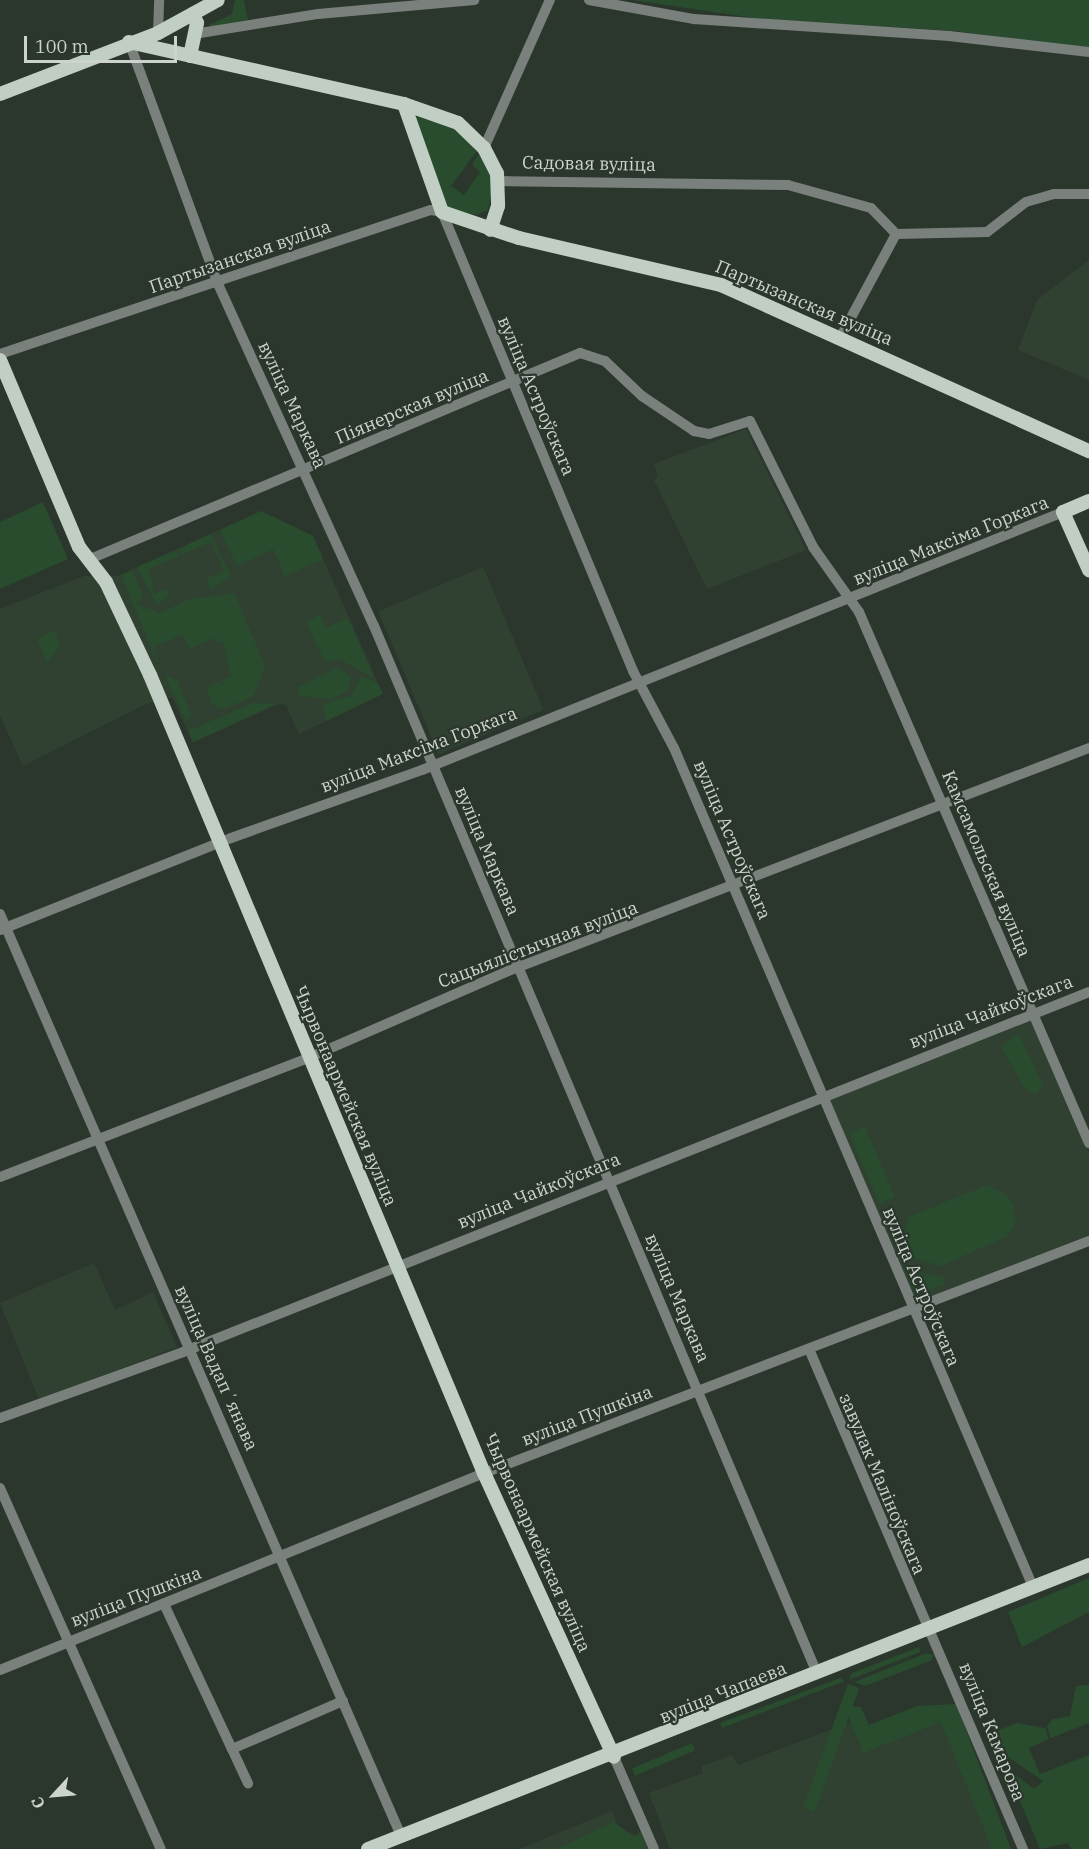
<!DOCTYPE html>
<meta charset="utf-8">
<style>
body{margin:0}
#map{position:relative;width:1089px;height:1849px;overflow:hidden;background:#2b372c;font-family:"IBM Plex Serif",serif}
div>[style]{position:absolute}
.built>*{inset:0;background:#304132;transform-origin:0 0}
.green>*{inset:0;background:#294c2e;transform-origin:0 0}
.minor>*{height:10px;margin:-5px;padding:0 5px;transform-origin:5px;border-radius:5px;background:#7a807b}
.major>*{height:14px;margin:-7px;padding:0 7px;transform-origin:7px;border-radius:7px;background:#c1cec3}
span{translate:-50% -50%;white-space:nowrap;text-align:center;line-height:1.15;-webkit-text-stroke:4.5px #2b372c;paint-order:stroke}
.street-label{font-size:18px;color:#cdd4ce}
.north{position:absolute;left:24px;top:1765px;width:60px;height:60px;-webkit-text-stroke:4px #2b372c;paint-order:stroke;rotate:244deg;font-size:16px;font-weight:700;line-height:24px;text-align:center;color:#cdd4ce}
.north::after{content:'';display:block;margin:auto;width:21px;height:27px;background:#cdd4ce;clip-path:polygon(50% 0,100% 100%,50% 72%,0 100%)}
.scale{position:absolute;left:24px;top:36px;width:153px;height:27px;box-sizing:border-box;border:3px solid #cdd4ce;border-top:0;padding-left:8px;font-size:18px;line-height:21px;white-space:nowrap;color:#cdd4ce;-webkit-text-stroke:4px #2b372c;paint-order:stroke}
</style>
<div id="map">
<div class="built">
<i style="clip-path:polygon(1089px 260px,1089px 380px,1018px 350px,1037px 300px)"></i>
<i style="clip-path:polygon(746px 429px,806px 550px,707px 589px,654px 480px,658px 476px,654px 464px)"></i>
<i style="clip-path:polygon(261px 511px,313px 536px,383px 694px,299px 734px,286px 705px,278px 704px,193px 743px,172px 697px,144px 705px,23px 766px,0 716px,0 609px,84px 576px,118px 576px)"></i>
<i style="left:483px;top:567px;width:155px;height:114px;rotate:67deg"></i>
<i style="clip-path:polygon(1030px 1020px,1089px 1154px,1089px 1235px,912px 1304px,826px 1098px)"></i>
<i style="clip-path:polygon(94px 1263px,115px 1310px,153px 1292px,177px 1347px,39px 1400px,0 1303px)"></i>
<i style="clip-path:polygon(953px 1707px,1009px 1849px,670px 1849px,649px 1793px,703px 1773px,701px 1766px,732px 1755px,738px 1765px,851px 1722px,859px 1745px)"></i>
<i style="clip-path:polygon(612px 1811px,619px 1828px,644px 1839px,648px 1849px,519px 1849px)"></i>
</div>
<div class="green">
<i style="clip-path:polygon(235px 0,244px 0,248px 20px,213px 29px,209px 25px,232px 14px)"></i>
<i style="clip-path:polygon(632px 0,1089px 0,1089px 49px,957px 31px,762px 19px)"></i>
<i style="clip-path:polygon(412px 113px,451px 124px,479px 148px,451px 186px,464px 195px,480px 172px,472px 165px,481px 150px,495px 180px,488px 210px,476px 215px,448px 209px)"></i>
<i style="clip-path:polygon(43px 502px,68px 559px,0 589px,0 522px)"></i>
<i style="clip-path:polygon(261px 511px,313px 536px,323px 559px,285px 576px,273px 549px,237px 566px,220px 530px)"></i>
<i style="clip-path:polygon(210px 534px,231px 576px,211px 590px,206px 579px,224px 571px,211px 542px,181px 555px,178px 549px)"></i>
<i style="clip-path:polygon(176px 550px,179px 556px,149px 569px,154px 594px,166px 589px,169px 596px,157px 605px,137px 567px)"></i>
<i style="clip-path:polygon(132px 571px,143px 595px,137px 604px,159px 613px,191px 599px,234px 593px,265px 666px,253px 696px,224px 709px,213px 705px,206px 688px,219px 682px,225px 687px,222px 681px,231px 676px,223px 641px,216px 643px,214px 638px,190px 649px,183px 634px,154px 647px,159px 665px,121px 575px)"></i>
<i style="clip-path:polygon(320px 615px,326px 628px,348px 618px,374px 678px,339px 659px,325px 662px,306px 622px)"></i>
<i style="clip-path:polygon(55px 630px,60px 645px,47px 663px,37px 639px)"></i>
<i style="clip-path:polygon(338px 667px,351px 677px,347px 692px,330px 699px,300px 696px,297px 688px)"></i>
<i style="clip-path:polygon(164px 674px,177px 680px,191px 714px,187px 722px)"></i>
<i style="clip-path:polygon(362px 676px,378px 683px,383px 694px,326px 721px,323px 704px,351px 696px)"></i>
<i style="clip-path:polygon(253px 703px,277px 704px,193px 742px,188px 731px)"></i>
<i style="clip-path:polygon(1019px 1034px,1043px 1086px,1035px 1094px,1024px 1087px,1001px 1046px)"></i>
<i style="left:865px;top:1127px;width:76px;height:17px;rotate:67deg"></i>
<i style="clip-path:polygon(987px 1185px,1006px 1194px,1013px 1204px,1016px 1222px,1008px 1236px,941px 1266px,912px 1257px,904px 1236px,909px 1217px)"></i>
<i style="clip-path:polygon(898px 1252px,917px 1273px,943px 1277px,945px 1284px,915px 1295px)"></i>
<i style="clip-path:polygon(1089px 1578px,1089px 1612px,1022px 1647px,1008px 1612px)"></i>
<i style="clip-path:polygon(919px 1647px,920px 1652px,849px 1680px,852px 1673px)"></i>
<i style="clip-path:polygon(927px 1653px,934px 1655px,930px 1661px,865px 1686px,854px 1682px)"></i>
<i style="clip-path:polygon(840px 1678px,845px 1681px,722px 1728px,720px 1723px)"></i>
<i style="left:848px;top:1684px;width:12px;height:132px;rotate:20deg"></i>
<i style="clip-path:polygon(1089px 1685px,1089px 1723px,1051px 1738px,1047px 1726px,1053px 1719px,1070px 1716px,1076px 1686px)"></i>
<i style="clip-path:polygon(956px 1704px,1011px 1849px,992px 1849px,941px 1722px,863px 1753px,844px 1707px,861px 1707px,869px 1725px,917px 1706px)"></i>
<i style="clip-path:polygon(1017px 1723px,1045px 1728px,1049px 1739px,1029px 1748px,1040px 1774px,1089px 1755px,1089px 1849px,1071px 1849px,1068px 1843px,1040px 1849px,1006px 1767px,1034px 1789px,1043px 1781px,1008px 1757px,1003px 1760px,991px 1733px)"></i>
<i style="left:692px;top:1743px;width:8px;height:65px;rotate:67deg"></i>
<i style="clip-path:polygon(614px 1822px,634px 1837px,641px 1832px,647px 1849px,556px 1849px)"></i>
</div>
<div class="minor">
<i style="left:589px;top:0;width:107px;rotate:10.3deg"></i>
<i style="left:694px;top:19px;width:256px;rotate:3.8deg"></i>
<i style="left:949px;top:36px;width:141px;rotate:6.5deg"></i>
<i style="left:158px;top:33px;width:33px;rotate:-88deg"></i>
<i style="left:194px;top:34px;width:126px;rotate:-9.2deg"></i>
<i style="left:318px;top:14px;width:157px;rotate:-5.1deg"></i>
<i style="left:129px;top:42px;width:258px;rotate:69.8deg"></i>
<i style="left:218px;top:284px;width:376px;rotate:65.5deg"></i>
<i style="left:374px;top:626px;width:1137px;rotate:67.07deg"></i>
<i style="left:484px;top:148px;width:162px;rotate:-66deg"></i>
<i style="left:499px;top:181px;width:289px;rotate:0.8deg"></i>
<i style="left:788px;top:185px;width:86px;rotate:15.5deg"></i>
<i style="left:871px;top:208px;width:36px;rotate:46deg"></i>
<i style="left:896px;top:234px;width:118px;rotate:118.3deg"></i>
<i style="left:896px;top:234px;width:91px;rotate:-1.3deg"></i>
<i style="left:987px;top:232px;width:49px;rotate:-37.6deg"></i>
<i style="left:1026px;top:202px;width:29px;rotate:-16deg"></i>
<i style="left:1054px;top:194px;width:35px"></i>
<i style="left:0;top:354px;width:454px;rotate:-18.5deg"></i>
<i style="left:431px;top:210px;width:11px;rotate:10deg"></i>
<i style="left:442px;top:212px;width:497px;rotate:67.4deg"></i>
<i style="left:633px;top:671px;width:87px;rotate:62deg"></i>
<i style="left:674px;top:748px;width:913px;rotate:66.83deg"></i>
<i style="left:90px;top:559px;width:532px;rotate:-22.8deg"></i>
<i style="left:580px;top:353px;width:26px;rotate:18deg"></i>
<i style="left:605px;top:361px;width:51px;rotate:43.4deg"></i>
<i style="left:642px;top:396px;width:63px;rotate:33.9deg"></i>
<i style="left:694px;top:431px;width:15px;rotate:11deg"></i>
<i style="left:709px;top:434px;width:43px;rotate:-17.6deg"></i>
<i style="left:750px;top:421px;width:141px;rotate:63.4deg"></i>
<i style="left:813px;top:547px;width:80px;rotate:54.7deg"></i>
<i style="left:859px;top:612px;width:579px;rotate:66.58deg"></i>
<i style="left:0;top:914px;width:1005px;rotate:66.49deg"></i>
<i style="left:0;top:930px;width:249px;rotate:-21.7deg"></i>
<i style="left:231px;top:838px;width:203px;rotate:-19.6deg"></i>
<i style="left:422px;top:770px;width:691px;rotate:-21.92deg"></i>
<i style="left:0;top:1177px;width:330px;rotate:-21.1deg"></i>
<i style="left:308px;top:1058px;width:218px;rotate:-23.5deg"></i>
<i style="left:508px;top:971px;width:622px;rotate:-21deg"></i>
<i style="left:809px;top:1349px;width:544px;rotate:66.83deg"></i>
<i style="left:0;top:1418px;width:195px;rotate:-19.8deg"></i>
<i style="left:183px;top:1352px;width:975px;rotate:-21.67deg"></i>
<i style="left:0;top:1488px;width:395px;rotate:66deg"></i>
<i style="left:164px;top:1604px;width:160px;rotate:64.9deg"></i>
<i style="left:232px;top:1749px;width:121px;rotate:-23.4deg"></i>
<i style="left:0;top:1670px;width:523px;rotate:-22.15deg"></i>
<i style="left:484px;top:1473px;width:648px;rotate:-20.98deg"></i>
<i style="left:232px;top:1749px;width:38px;rotate:65deg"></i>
<i style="left:614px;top:1757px;width:100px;rotate:66.5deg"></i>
</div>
<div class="major">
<i style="left:129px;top:42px;width:282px;rotate:12.7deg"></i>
<i style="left:404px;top:104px;width:57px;rotate:19.4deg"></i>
<i style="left:458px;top:123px;width:36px;rotate:44deg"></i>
<i style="left:484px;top:148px;width:28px;rotate:63deg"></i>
<i style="left:497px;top:173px;width:33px;rotate:88deg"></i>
<i style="left:498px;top:206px;width:25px;rotate:108deg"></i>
<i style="left:190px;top:56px;width:34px;rotate:-78deg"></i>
<i style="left:197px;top:23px;width:10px;rotate:-114deg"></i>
<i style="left:0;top:94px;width:169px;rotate:-21.1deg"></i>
<i style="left:158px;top:33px;width:68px;rotate:-28.8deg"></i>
<i style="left:404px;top:104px;width:114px;rotate:70.6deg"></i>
<i style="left:442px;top:212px;width:81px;rotate:18.7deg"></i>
<i style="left:519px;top:238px;width:207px;rotate:13.1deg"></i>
<i style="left:721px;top:285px;width:404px;rotate:24.3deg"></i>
<i style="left:0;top:360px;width:203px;rotate:67.1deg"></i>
<i style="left:79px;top:547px;width:44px;rotate:52.4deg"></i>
<i style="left:106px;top:582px;width:103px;rotate:64.7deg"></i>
<i style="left:150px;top:675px;width:865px;rotate:67.29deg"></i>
<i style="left:484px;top:1473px;width:312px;rotate:65.4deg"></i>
<i style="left:1089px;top:501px;width:28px;rotate:157deg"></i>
<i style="left:1063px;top:512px;width:64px;rotate:65.9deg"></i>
<i style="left:368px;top:1849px;width:775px;rotate:-21.5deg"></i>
</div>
<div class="street-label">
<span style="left:589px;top:164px;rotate:1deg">Садовая вуліца</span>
<span style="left:240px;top:257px;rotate:-19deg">Партызанская вуліца</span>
<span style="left:804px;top:303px;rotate:23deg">Партызанская вуліца</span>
<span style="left:536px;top:396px;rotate:67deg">вуліца Астроўскага</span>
<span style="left:292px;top:405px;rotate:65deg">вуліца Маркава</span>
<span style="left:412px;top:407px;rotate:-23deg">Піянерская вуліца</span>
<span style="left:951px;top:541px;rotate:-22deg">вуліца Максіма Горкага</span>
<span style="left:419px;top:750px;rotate:-21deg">вуліца Максіма Горкага</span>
<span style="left:732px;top:840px;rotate:67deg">вуліца Астроўскага</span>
<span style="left:487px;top:851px;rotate:67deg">вуліца Маркава</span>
<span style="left:986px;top:864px;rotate:67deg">Камсамольская вуліца</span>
<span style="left:538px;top:945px;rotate:-21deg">Сацыялістычная вуліца</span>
<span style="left:991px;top:1012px;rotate:-21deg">вуліца Чайкоўскага</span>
<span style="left:345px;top:1096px;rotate:67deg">Чырвонаармейская вуліца</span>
<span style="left:539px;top:1191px;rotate:-22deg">вуліца Чайкоўскага</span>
<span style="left:921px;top:1287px;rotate:67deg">вуліца Астроўскага</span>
<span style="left:677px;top:1298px;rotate:67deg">вуліца Маркава</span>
<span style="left:216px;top:1368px;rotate:66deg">вуліца Вадапʼянава</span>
<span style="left:587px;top:1416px;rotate:-21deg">вуліца Пушкіна</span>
<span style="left:882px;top:1484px;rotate:67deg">завулак Маліноўскага</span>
<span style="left:537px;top:1543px;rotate:66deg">Чырвонаармейская вуліца</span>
<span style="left:136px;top:1597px;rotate:-21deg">вуліца Пушкіна</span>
<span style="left:723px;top:1693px;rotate:-22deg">вуліца Чапаева</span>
<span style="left:992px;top:1732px;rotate:68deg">вуліца Камарова</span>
</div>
<div class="north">С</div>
<div class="scale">100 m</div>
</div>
